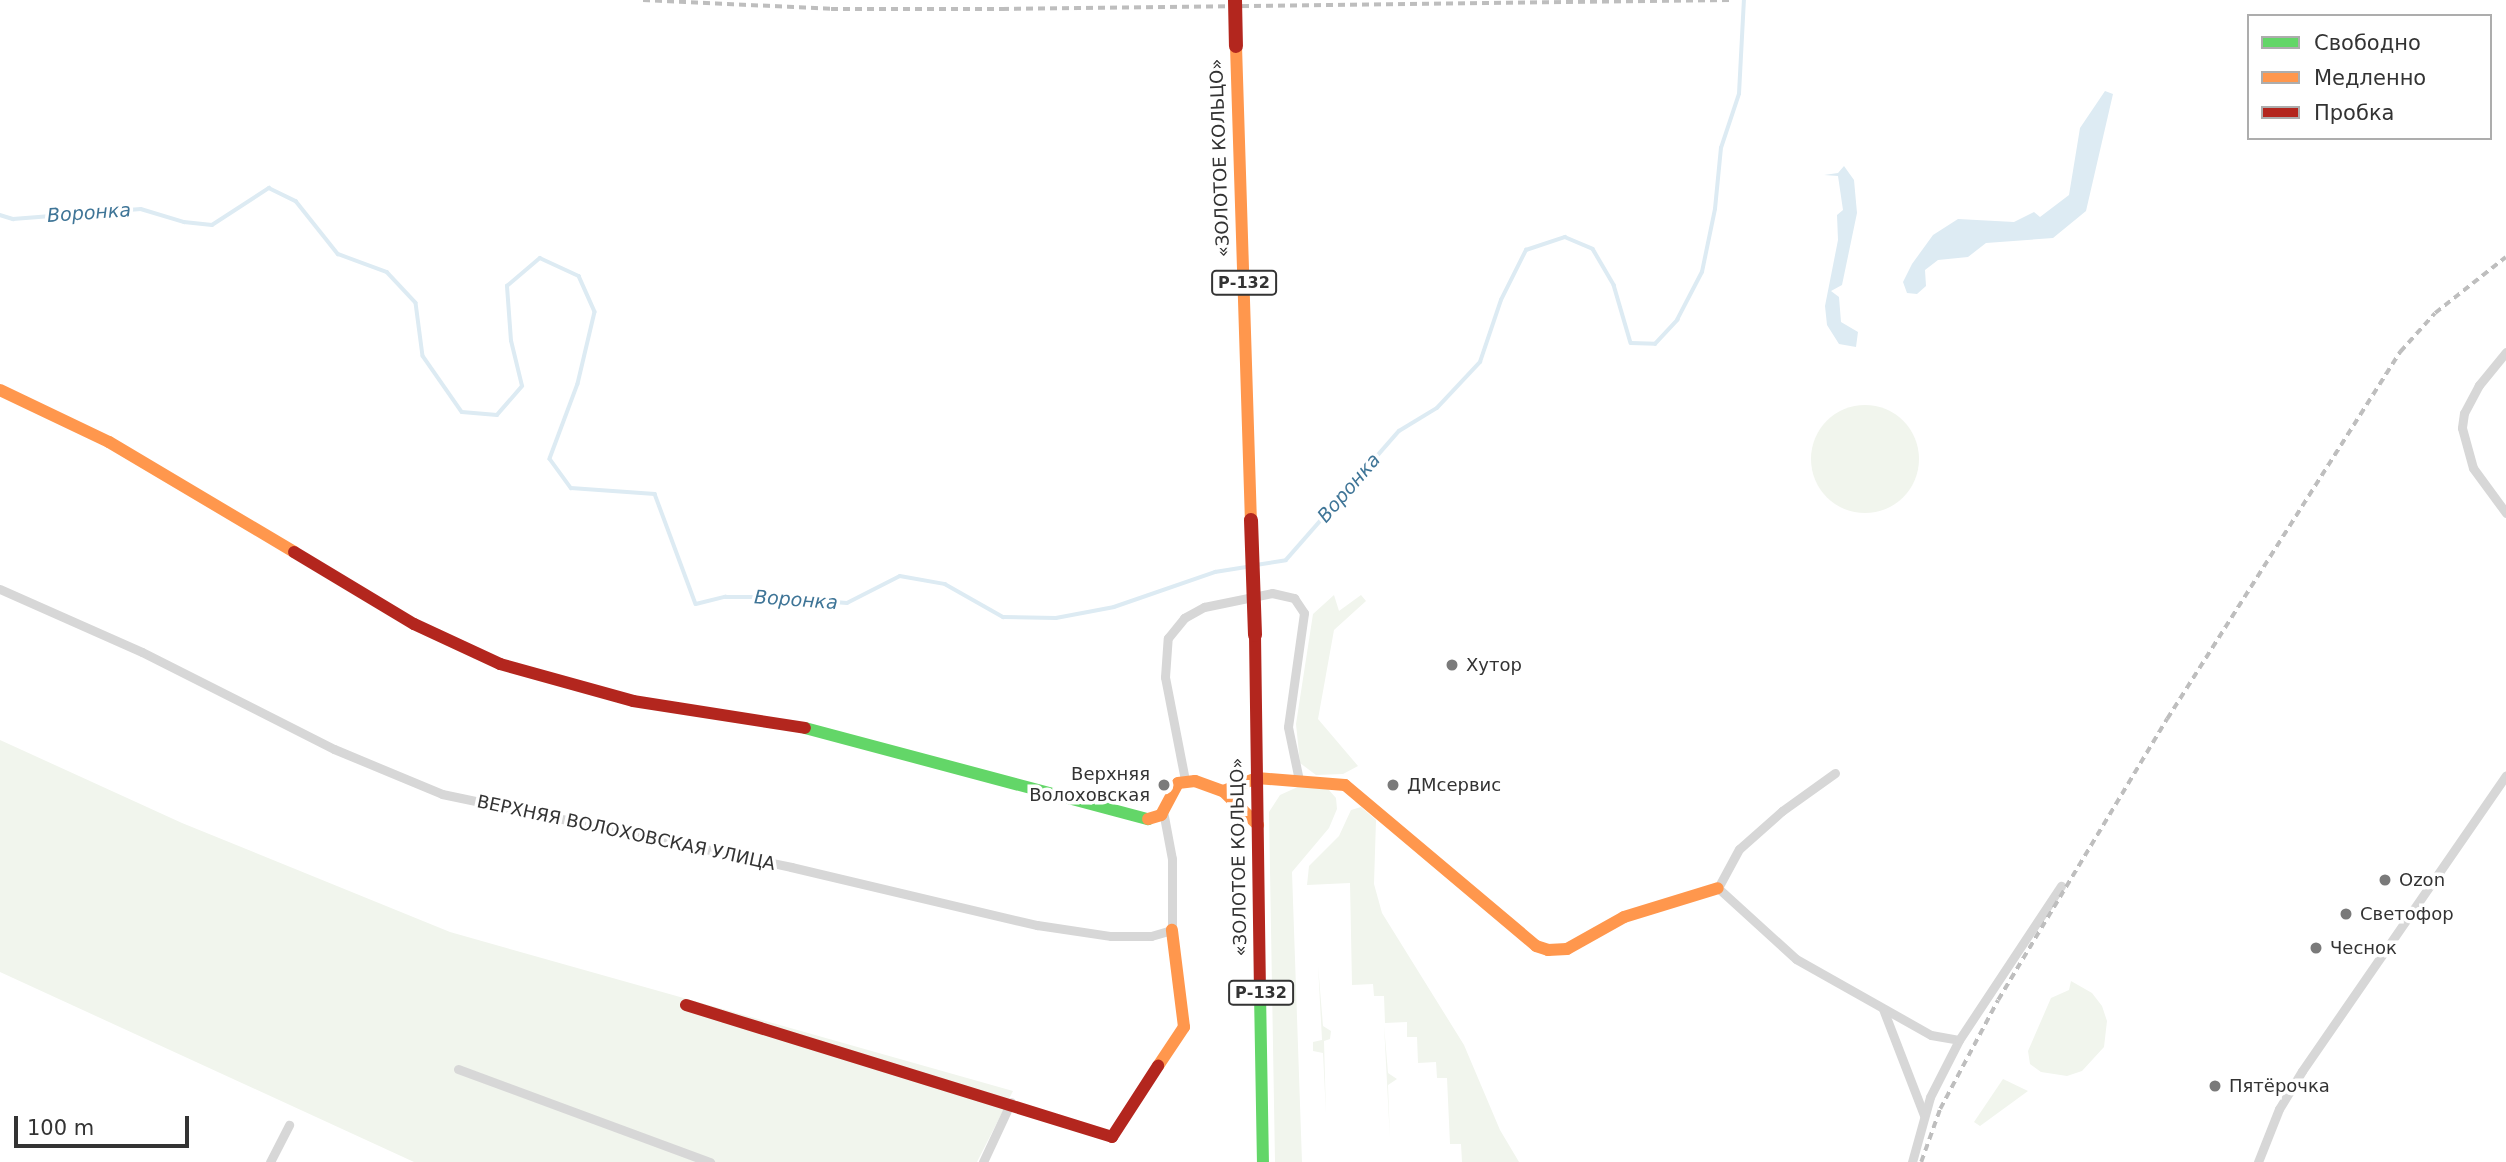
<!DOCTYPE html>
<meta charset="utf-8">
<style>
body{margin:0}
#map{position:relative;width:2506px;height:1162px;overflow:hidden;background:#fff;font-family:"DejaVu Sans",sans-serif}
div>[style]{position:absolute}
.green>*{inset:0;background:#f1f5ed}
.round{border-radius:50%}
.water>*{inset:0;background:#ddebf3}
.stream>*{height:3.5px;margin:-1.75px;padding:0 1.75px;transform-origin:1.75px;border-radius:1.75px;background:#ddebf3}
.street>*{height:9px;margin:-4.5px;padding:0 4.5px;transform-origin:4.5px;border-radius:4.5px;background:#d7d7d7}
.fast>*{height:12px;margin:-6px;padding:0 6px;transform-origin:6px;border-radius:6px;background:#63d668}
.slow>*{height:12px;margin:-6px;padding:0 6px;transform-origin:6px;border-radius:6px;background:#ff974d}
.jam>*{height:12px;margin:-6px;padding:0 6px;transform-origin:6px;border-radius:6px;background:#b3261e}
.rail>*{height:3.5px;margin-top:-1.75px;transform-origin:0;background:repeating-linear-gradient(90deg,#bebebe 0 7px,transparent 0 12px)}
.jam-bridge>*{height:14px;margin:-7px;padding:0 7px;transform-origin:7px;border-radius:7px;background:#b3261e}
.dots>*{width:19px;height:19px;translate:-50% -50%;box-sizing:border-box;border:4px solid #fff;border-radius:50%}
span{translate:-50% -50%;white-space:nowrap;text-align:center;line-height:1.15;-webkit-text-stroke:7px #fff;paint-order:stroke}
.shield-label span{padding:2px 5px;background:#fff;border:2px solid;border-radius:5px;-webkit-text-stroke-width:0}
.shield-label{font-size:16px;color:#333;font-weight:700}
.street-label{font-size:18px;color:#333}
.poi-label{font-size:18px;color:#333}
.left{translate:0 -50%;text-align:left}
.right{translate:-100% -50%;text-align:right}
.water-label{font-size:19px;color:#3f7597;font-style:italic}
.legend{position:absolute;left:2247px;top:14px;width:245px;height:126px;box-sizing:border-box;background:#fff;border:2px solid #adadad;margin:0;padding:9px 12px;list-style:none;font-size:21px;color:#333}
.legend li{display:flex;align-items:center;gap:14px;height:35px}
.legend b{width:35px;border:2px solid #adadad}
.scale{position:absolute;left:14px;top:1116px;width:175px;height:32px;box-sizing:border-box;border:4px solid #333;border-top:0;padding-left:9px;font-size:21px;line-height:24px;white-space:nowrap;color:#333;-webkit-text-stroke:5px #fff;paint-order:stroke}
</style>
<div id="map">
<div class="green">
<i class="round" style="left:1811px;top:405px;width:108px;height:108px"></i>
<i style="clip-path:polygon(1334px 595px,1339px 611px,1361px 595px,1366px 601px,1334px 630px,1318px 719px,1358px 766px,1343px 774px,1316px 775px,1300px 763px,1296px 724px,1313px 614px)"></i>
<i style="clip-path:polygon(0 740px,182px 823px,450px 932px,1013px 1091px,977px 1162px,414px 1162px,0 972px)"></i>
<i style="clip-path:polygon(1302px 785px,1328px 789px,1336px 798px,1337px 809px,1329px 828px,1292px 872px,1302px 1162px,1275px 1162px,1269px 812px,1280px 795px)"></i>
<i style="clip-path:polygon(1361px 807px,1376px 820px,1374px 884px,1382px 913px,1464px 1045px,1500px 1130px,1519px 1162px,1462px 1162px,1461px 1144px,1450px 1144px,1447px 1078px,1437px 1078px,1436px 1062px,1418px 1063px,1417px 1037px,1407px 1037px,1407px 1022px,1385px 1023px,1384px 996px,1374px 996px,1373px 984px,1352px 985px,1350px 883px,1307px 885px,1309px 866px,1339px 836px,1351px 810px)"></i>
<i style="clip-path:polygon(1318px 965px,1323px 1026px,1331px 1031px,1330px 1039px,1324px 1041px,1326px 1115px,1323px 1053px,1313px 1051px,1313px 1042px,1322px 1040px)"></i>
<i style="clip-path:polygon(2071px 981px,2092px 993px,2102px 1006px,2107px 1021px,2104px 1047px,2082px 1071px,2067px 1076px,2041px 1072px,2030px 1064px,2028px 1051px,2051px 998px,2069px 990px)"></i>
<i style="clip-path:polygon(1384px 1025px,1388px 1073px,1397px 1079px,1388px 1085px,1390px 1140px)"></i>
<i style="clip-path:polygon(2003px 1079px,2028px 1091px,1980px 1126px,1974px 1122px)"></i>
</div>
<div class="water">
<i style="clip-path:polygon(2105px 91px,2113px 94px,2086px 211px,2053px 238px,1986px 243px,1968px 257px,1938px 260px,1925px 270px,1926px 286px,1917px 294px,1907px 293px,1903px 282px,1912px 264px,1933px 235px,1958px 219px,2014px 222px,2034px 212px,2040px 217px,2069px 195px,2080px 128px)"></i>
<i style="clip-path:polygon(1844px 166px,1854px 180px,1857px 213px,1842px 285px,1831px 291px,1839px 297px,1841px 322px,1858px 332px,1856px 347px,1839px 344px,1827px 325px,1825px 306px,1838px 240px,1837px 215px,1843px 210px,1838px 176px,1824px 175px,1838px 173px)"></i>
</div>
<div class="stream">
<i style="left:0;top:215px;width:14px;rotate:17deg"></i>
<i style="left:13px;top:219px;width:128px;rotate:-4.5deg"></i>
<i style="left:141px;top:209px;width:45px;rotate:16.8deg"></i>
<i style="left:184px;top:222px;width:28px;rotate:6deg"></i>
<i style="left:212px;top:225px;width:68px;rotate:-33deg"></i>
<i style="left:269px;top:188px;width:30px;rotate:26deg"></i>
<i style="left:296px;top:201px;width:68px;rotate:51.6deg"></i>
<i style="left:338px;top:254px;width:52px;rotate:20.2deg"></i>
<i style="left:387px;top:272px;width:42px;rotate:46.9deg"></i>
<i style="left:416px;top:303px;width:53px;rotate:82.5deg"></i>
<i style="left:423px;top:356px;width:68px;rotate:55.1deg"></i>
<i style="left:462px;top:412px;width:35px;rotate:5deg"></i>
<i style="left:497px;top:415px;width:38px;rotate:-49deg"></i>
<i style="left:522px;top:386px;width:46px;rotate:-103.7deg"></i>
<i style="left:511px;top:341px;width:55px;rotate:-94.2deg"></i>
<i style="left:507px;top:286px;width:43px;rotate:-40.3deg"></i>
<i style="left:540px;top:258px;width:43px;rotate:24.8deg"></i>
<i style="left:579px;top:276px;width:39px;rotate:66deg"></i>
<i style="left:595px;top:312px;width:74px;rotate:103.3deg"></i>
<i style="left:578px;top:384px;width:80px;rotate:110.5deg"></i>
<i style="left:550px;top:459px;width:36px;rotate:54deg"></i>
<i style="left:571px;top:488px;width:84px;rotate:4.1deg"></i>
<i style="left:655px;top:494px;width:117px;rotate:69.6deg"></i>
<i style="left:696px;top:604px;width:30px;rotate:-14deg"></i>
<i style="left:725px;top:597px;width:44px"></i>
<i style="left:769px;top:597px;width:78px;rotate:4.4deg"></i>
<i style="left:847px;top:603px;width:59px;rotate:-27deg"></i>
<i style="left:900px;top:576px;width:46px;rotate:10.1deg"></i>
<i style="left:945px;top:584px;width:67px;rotate:29.6deg"></i>
<i style="left:1003px;top:617px;width:53px;rotate:1.1deg"></i>
<i style="left:1056px;top:618px;width:59px;rotate:-10.7deg"></i>
<i style="left:1114px;top:607px;width:107px;rotate:-19.1deg"></i>
<i style="left:1215px;top:572px;width:33px;rotate:-9deg"></i>
<i style="left:1256px;top:565px;width:30px;rotate:-9deg"></i>
<i style="left:1286px;top:560px;width:171px;rotate:-48.8deg"></i>
<i style="left:1399px;top:431px;width:44px;rotate:-31.2deg"></i>
<i style="left:1437px;top:408px;width:63px;rotate:-46.9deg"></i>
<i style="left:1480px;top:362px;width:65px;rotate:-71.3deg"></i>
<i style="left:1501px;top:300px;width:56px;rotate:-63.4deg"></i>
<i style="left:1526px;top:250px;width:41px;rotate:-18.4deg"></i>
<i style="left:1565px;top:237px;width:30px;rotate:23deg"></i>
<i style="left:1593px;top:249px;width:42px;rotate:59.7deg"></i>
<i style="left:1614px;top:285px;width:60px;rotate:73.7deg"></i>
<i style="left:1631px;top:343px;width:24px;rotate:2deg"></i>
<i style="left:1655px;top:344px;width:33px;rotate:-47deg"></i>
<i style="left:1677px;top:320px;width:54px;rotate:-62.5deg"></i>
<i style="left:1702px;top:272px;width:64px;rotate:-78.3deg"></i>
<i style="left:1715px;top:209px;width:61px;rotate:-84.4deg"></i>
<i style="left:1721px;top:148px;width:57px;rotate:-71.6deg"></i>
<i style="left:1739px;top:94px;width:94px;rotate:-87deg"></i>
</div>
<div class="street">
<i style="left:2506px;top:352px;width:43px;rotate:129.3deg"></i>
<i style="left:2479px;top:385px;width:32px;rotate:118deg"></i>
<i style="left:2464px;top:413px;width:15px;rotate:98deg"></i>
<i style="left:2462px;top:428px;width:41px;rotate:74.6deg"></i>
<i style="left:2473px;top:468px;width:56px;rotate:53.7deg"></i>
<i style="left:0;top:589px;width:155px;rotate:23.9deg"></i>
<i style="left:142px;top:652px;width:215px;rotate:26.8deg"></i>
<i style="left:334px;top:749px;width:117px;rotate:22.6deg"></i>
<i style="left:442px;top:794px;width:357px;rotate:11.8deg"></i>
<i style="left:791px;top:867px;width:253px;rotate:13.3deg"></i>
<i style="left:1037px;top:925px;width:75px;rotate:8.5deg"></i>
<i style="left:1111px;top:936px;width:40px"></i>
<i style="left:1151px;top:936px;width:22px;rotate:-16deg"></i>
<i style="left:1172px;top:930px;width:71px;rotate:-90deg"></i>
<i style="left:1172px;top:859px;width:49px;rotate:-100.6deg"></i>
<i style="left:1835px;top:773px;width:65px;rotate:144.4deg"></i>
<i style="left:1782px;top:811px;width:57px;rotate:138.5deg"></i>
<i style="left:1739px;top:849px;width:44px;rotate:118.3deg"></i>
<i style="left:1718px;top:888px;width:105px;rotate:42.3deg"></i>
<i style="left:1796px;top:959px;width:155px;rotate:29.4deg"></i>
<i style="left:1931px;top:1035px;width:28px;rotate:10deg"></i>
<i style="left:1185px;top:780px;width:105px;rotate:-101deg"></i>
<i style="left:1165px;top:677px;width:39px;rotate:-86deg"></i>
<i style="left:1168px;top:638px;width:26px;rotate:-51deg"></i>
<i style="left:1184px;top:618px;width:23px;rotate:-29deg"></i>
<i style="left:1204px;top:607px;width:69px;rotate:-11.6deg"></i>
<i style="left:1272px;top:593px;width:23px;rotate:13deg"></i>
<i style="left:1294px;top:598px;width:18px;rotate:56deg"></i>
<i style="left:1304px;top:613px;width:115px;rotate:98deg"></i>
<i style="left:1288px;top:727px;width:54px;rotate:78.3deg"></i>
<i style="left:1883px;top:1009px;width:114px;rotate:68.9deg"></i>
<i style="left:458px;top:1069px;width:269px;rotate:20.3deg"></i>
<i style="left:270px;top:1162px;width:42px;rotate:-62.8deg"></i>
<i style="left:983px;top:1162px;width:66px;rotate:-65deg"></i>
<i style="left:1912px;top:1162px;width:67px;rotate:-74.5deg"></i>
<i style="left:1930px;top:1097px;width:64px;rotate:-63deg"></i>
<i style="left:1959px;top:1040px;width:185px;rotate:-56.5deg"></i>
<i style="left:2258px;top:1162px;width:57px;rotate:-68.4deg"></i>
<i style="left:2279px;top:1109px;width:44px;rotate:-58.8deg"></i>
<i style="left:2302px;top:1071px;width:359px;rotate:-55.4deg"></i>
</div>
<div class="fast">
<i style="left:805px;top:728px;width:355px;rotate:14.9deg"></i>
<i style="left:1260px;top:993px;width:169px;rotate:89deg"></i>
</div>
<div class="slow">
<i style="left:1236px;top:46px;width:474px;rotate:88.2deg"></i>
<i style="left:0;top:390px;width:121px;rotate:25.5deg"></i>
<i style="left:109px;top:442px;width:215px;rotate:30.7deg"></i>
<i style="left:1223px;top:791px;width:36px;rotate:-21deg"></i>
<i style="left:1257px;top:778px;width:88px;rotate:4.5deg"></i>
<i style="left:1345px;top:785px;width:250px;rotate:40.1deg"></i>
<i style="left:1536px;top:946px;width:13px;rotate:18deg"></i>
<i style="left:1548px;top:950px;width:19px;rotate:-3deg"></i>
<i style="left:1567px;top:949px;width:65px;rotate:-29.3deg"></i>
<i style="left:1624px;top:917px;width:98px;rotate:-17.1deg"></i>
<i style="left:1148px;top:819px;width:14px;rotate:-17deg"></i>
<i style="left:1161px;top:815px;width:36px;rotate:-62deg"></i>
<i style="left:1178px;top:783px;width:17px;rotate:-7deg"></i>
<i style="left:1195px;top:781px;width:30px;rotate:20deg"></i>
<i style="left:1223px;top:791px;width:49px;rotate:44.2deg"></i>
<i style="left:1158px;top:1066px;width:47px;rotate:-56.3deg"></i>
<i style="left:1184px;top:1027px;width:98px;rotate:-97.1deg"></i>
</div>
<div class="jam">
<i style="left:294px;top:552px;width:140px;rotate:31deg"></i>
<i style="left:414px;top:624px;width:95px;rotate:24.9deg"></i>
<i style="left:500px;top:664px;width:138px;rotate:15.5deg"></i>
<i style="left:633px;top:701px;width:174px;rotate:8.9deg"></i>
<i style="left:1255px;top:635px;width:358px;rotate:89.2deg"></i>
<i style="left:686px;top:1005px;width:446px;rotate:17.2deg"></i>
<i style="left:1112px;top:1137px;width:85px;rotate:-57.1deg"></i>
</div>
<div class="rail">
<i style="left:643px;top:0;width:188px;rotate:2.7deg"></i>
<i style="left:831px;top:9px;width:171px"></i>
<i style="left:1002px;top:9px;width:729px;rotate:-0.71deg"></i>
<i style="left:1921px;top:1162px;width:56px;rotate:-70.3deg"></i>
<i style="left:1940px;top:1109px;width:123px;rotate:-62deg"></i>
<i style="left:1998px;top:1000px;width:328px;rotate:-59deg"></i>
<i style="left:2167px;top:719px;width:435px;rotate:-57.6deg"></i>
<i style="left:2400px;top:352px;width:52px;rotate:-48.1deg"></i>
<i style="left:2435px;top:313px;width:90px;rotate:-38.3deg"></i>
</div>
<div class="jam-bridge">
<i style="left:1235px;top:0;width:46px;rotate:88.8deg"></i>
<i style="left:1251px;top:520px;width:115px;rotate:88deg"></i>
</div>
<div class="dots">
<i style="left:1452px;top:665px;background:#7a7a7a"></i>
<i style="left:1164px;top:785px;background:#7a7a7a"></i>
<i style="left:1393px;top:785px;background:#7a7a7a"></i>
<i style="left:2385px;top:880px;background:#7a7a7a"></i>
<i style="left:2346px;top:914px;background:#7a7a7a"></i>
<i style="left:2316px;top:948px;background:#7a7a7a"></i>
<i style="left:2215px;top:1086px;background:#7a7a7a"></i>
</div>
<div class="shield-label">
<span style="left:1244px;top:283px">Р-132</span>
<span style="left:1261px;top:993px">Р-132</span>
</div>
<div class="street-label">
<span style="left:1220px;top:158px;rotate:-92deg">«ЗОЛОТОЕ КОЛЬЦО»</span>
<span style="left:626px;top:833px;rotate:12deg">ВЕРХНЯЯ ВОЛОХОВСКАЯ УЛИЦА</span>
<span style="left:1239px;top:857px;rotate:-91deg">«ЗОЛОТОЕ КОЛЬЦО»</span>
</div>
<div class="poi-label">
<span class="left" style="left:1466px;top:665px">Хутор</span>
<span class="right" style="left:1150px;top:785px">Верхняя<br>Волоховская</span>
<span class="left" style="left:1407px;top:785px">ДМсервис</span>
<span class="left" style="left:2399px;top:880px">Ozon</span>
<span class="left" style="left:2360px;top:914px">Светофор</span>
<span class="left" style="left:2330px;top:948px">Чеснок</span>
<span class="left" style="left:2229px;top:1086px">Пятёрочка</span>
</div>
<div class="water-label">
<span style="left:89px;top:213px;rotate:-4deg">Воронка</span>
<span style="left:1349px;top:488px;rotate:-49deg">Воронка</span>
<span style="left:796px;top:600px;rotate:4deg">Воронка</span>
</div>
<ul class="legend">
<li><b style="height:9px;background:#63d668"></b>Свободно</li>
<li><b style="height:9px;background:#ff974d"></b>Медленно</li>
<li><b style="height:9px;background:#b3261e"></b>Пробка</li>
</ul>
<div class="scale">100 m</div>
</div>
